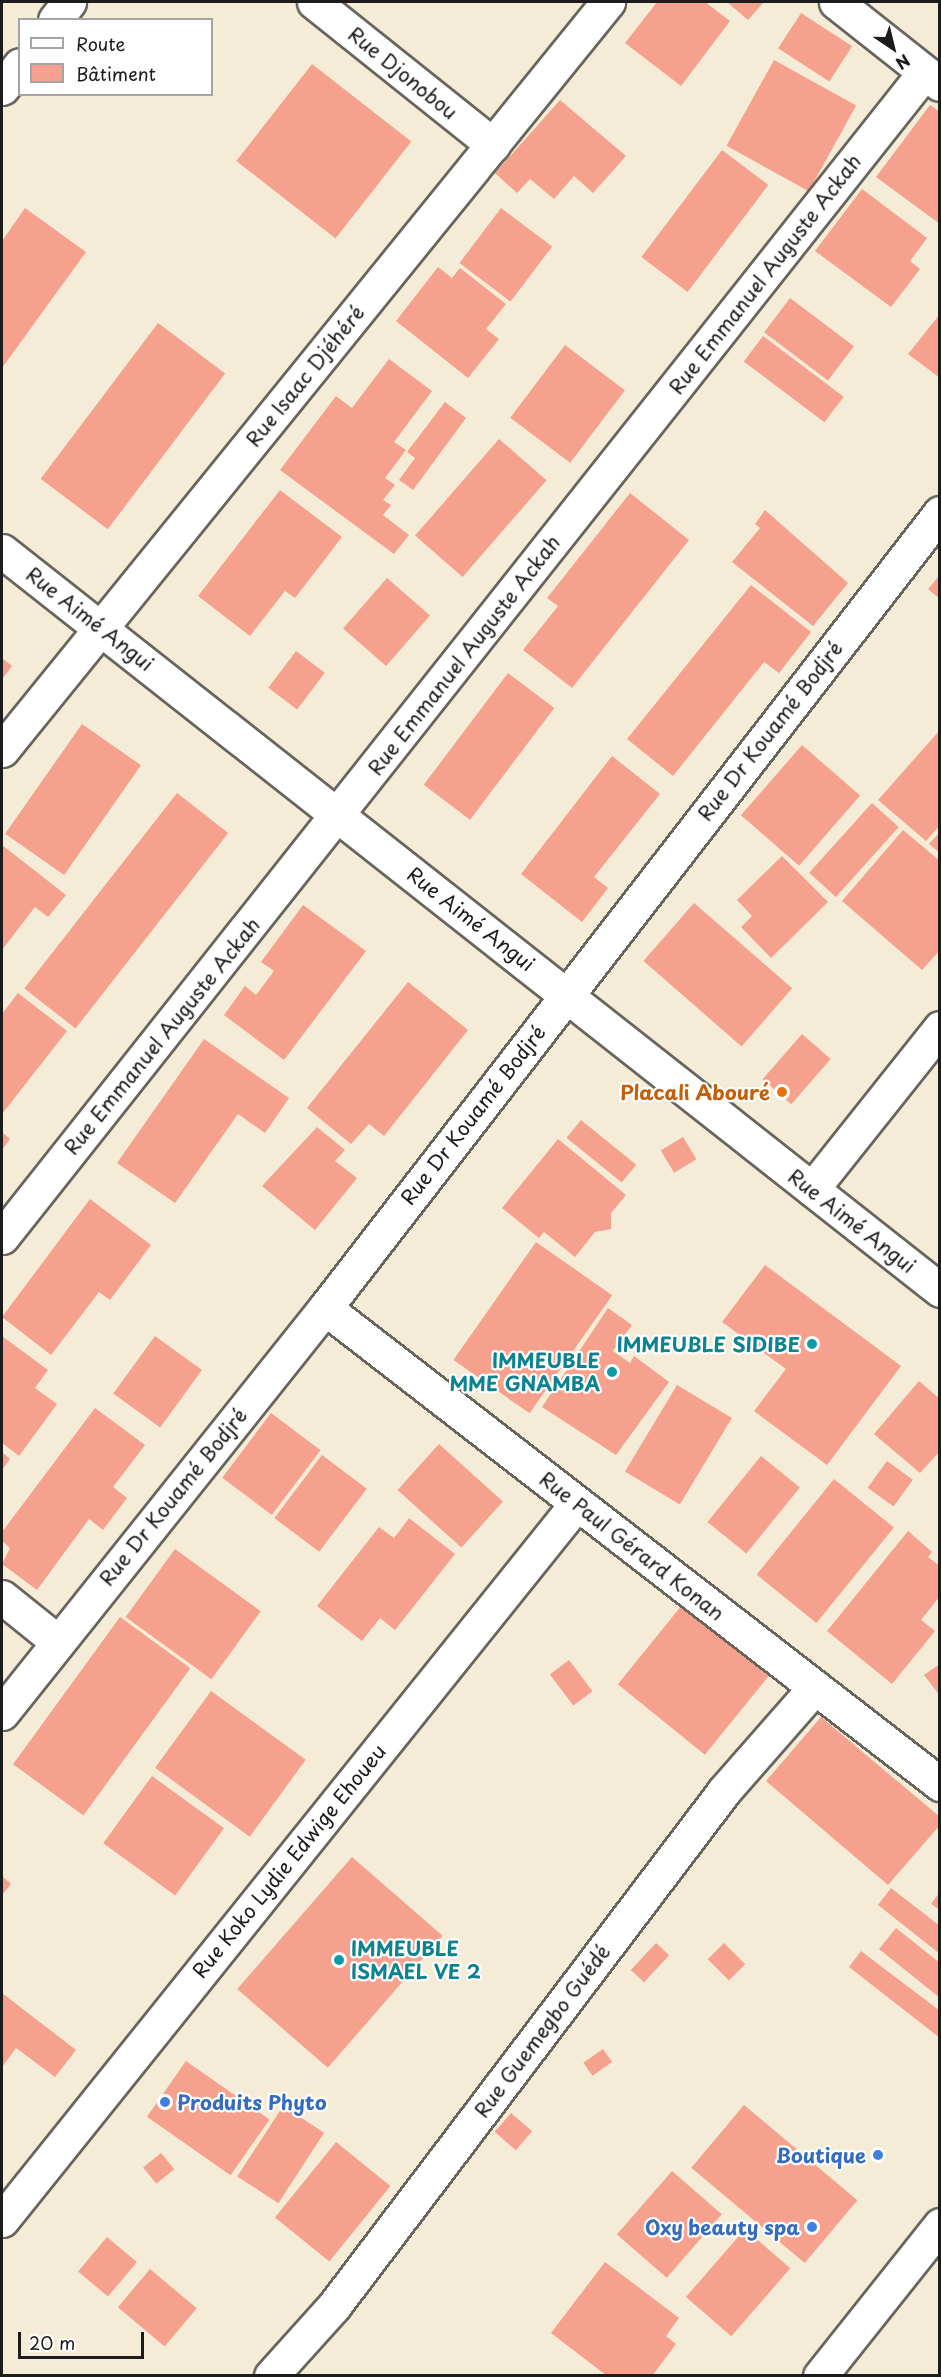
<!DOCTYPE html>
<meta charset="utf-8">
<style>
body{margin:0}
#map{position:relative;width:941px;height:2377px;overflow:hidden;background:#f4ecd7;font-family:"Playpen Sans",sans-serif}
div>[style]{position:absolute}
.building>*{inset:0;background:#f6a18d;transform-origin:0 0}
.roads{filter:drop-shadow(2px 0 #68655d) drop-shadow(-2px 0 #68655d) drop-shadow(0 2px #68655d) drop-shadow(0 -2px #68655d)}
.minor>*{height:33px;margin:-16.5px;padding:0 16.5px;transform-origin:16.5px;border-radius:16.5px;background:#fff}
.dots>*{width:16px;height:16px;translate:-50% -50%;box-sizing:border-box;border:3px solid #fff;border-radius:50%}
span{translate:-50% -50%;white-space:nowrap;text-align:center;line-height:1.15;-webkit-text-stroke:4.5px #fff;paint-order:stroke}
.street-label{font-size:20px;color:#1c1c1c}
.food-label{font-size:20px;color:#c56008;font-weight:700}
.right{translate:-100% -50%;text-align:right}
.culture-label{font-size:20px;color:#0d838f;font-weight:700}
.left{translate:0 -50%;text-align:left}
.shop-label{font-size:20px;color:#366cbe;font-weight:700}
.frame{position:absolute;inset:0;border:3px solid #1c1c1c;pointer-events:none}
.legend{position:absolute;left:18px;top:18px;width:195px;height:78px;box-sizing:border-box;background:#fff;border:2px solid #a4a4a4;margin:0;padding:8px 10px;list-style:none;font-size:18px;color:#1c1c1c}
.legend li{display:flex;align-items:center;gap:12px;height:30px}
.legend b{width:30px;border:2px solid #a4a4a4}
.north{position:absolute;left:863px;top:18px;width:60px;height:60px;-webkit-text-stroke:4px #fff;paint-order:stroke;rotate:145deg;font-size:16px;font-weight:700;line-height:24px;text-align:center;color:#1c1c1c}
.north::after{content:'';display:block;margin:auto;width:21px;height:27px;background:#1c1c1c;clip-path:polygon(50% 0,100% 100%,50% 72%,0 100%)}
.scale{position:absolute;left:18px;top:2332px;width:126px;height:27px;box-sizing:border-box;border:3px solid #1c1c1c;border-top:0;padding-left:8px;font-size:18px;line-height:21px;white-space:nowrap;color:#1c1c1c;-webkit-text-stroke:4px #fff;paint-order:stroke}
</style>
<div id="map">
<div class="building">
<i style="clip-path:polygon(657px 2px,705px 2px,730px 21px,681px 86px,625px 43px)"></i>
<i style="clip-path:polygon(727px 2px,764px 2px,748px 20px)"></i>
<i style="left:801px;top:13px;width:61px;height:42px;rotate:33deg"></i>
<i style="left:774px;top:60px;width:94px;height:98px;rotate:29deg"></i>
<i style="left:312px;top:64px;width:126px;height:123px;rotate:38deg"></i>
<i style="clip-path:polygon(560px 100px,626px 156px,593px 193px,574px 176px,554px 199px,530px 179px,517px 193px,495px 173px)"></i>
<i style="clip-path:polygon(930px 105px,940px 112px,940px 224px,876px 177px)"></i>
<i style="left:722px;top:150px;width:58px;height:134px;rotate:37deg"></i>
<i style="clip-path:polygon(862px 189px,927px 238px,910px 261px,920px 269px,891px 307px,815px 251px)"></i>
<i style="clip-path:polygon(25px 208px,86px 252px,2px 368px,2px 241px)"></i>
<i style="left:501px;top:208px;width:64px;height:69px;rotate:37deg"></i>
<i style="clip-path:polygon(438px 267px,452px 278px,460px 268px,506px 304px,486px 329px,499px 339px,468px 378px,396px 321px)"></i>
<i style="left:790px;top:298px;width:80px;height:43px;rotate:37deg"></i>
<i style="clip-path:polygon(940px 314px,940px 378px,908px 354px)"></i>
<i style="left:158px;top:323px;width:84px;height:195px;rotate:37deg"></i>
<i style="left:763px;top:336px;width:101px;height:32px;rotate:37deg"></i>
<i style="left:565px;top:345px;width:75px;height:91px;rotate:37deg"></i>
<i style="clip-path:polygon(389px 359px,432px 391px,394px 442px,406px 450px,385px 478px,395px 485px,383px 500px,391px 505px,383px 515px,409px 535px,394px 554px,280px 470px,336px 396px,352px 408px)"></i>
<i style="clip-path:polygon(445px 402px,466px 418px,413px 490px,399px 480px,415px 458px,407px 452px)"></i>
<i style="left:499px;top:439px;width:63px;height:128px;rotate:41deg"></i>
<i style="clip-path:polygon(280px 490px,342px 537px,295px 598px,285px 591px,250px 636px,198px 596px)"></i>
<i style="clip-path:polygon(630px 493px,689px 540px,572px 688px,523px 650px,558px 606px,547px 598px)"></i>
<i style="clip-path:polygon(765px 510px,848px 583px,813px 626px,732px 562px,760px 528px,755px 524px)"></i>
<i style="clip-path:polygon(940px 575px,940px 599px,928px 589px)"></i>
<i style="left:387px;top:578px;width:57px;height:67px;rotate:41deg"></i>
<i style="clip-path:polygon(751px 585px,811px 632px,779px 673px,764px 662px,673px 776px,627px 739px)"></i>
<i style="left:296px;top:651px;width:36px;height:46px;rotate:37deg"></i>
<i style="clip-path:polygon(2px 658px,12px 666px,2px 679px)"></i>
<i style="left:508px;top:673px;width:58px;height:140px;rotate:37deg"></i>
<i style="left:82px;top:724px;width:72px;height:134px;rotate:35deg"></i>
<i style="clip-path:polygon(940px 730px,940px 825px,926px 841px,878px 800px)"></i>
<i style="left:802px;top:745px;width:77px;height:93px;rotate:41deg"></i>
<i style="clip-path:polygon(612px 756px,660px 794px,594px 877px,608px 888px,582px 922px,521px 874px)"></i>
<i style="left:177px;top:793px;width:65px;height:248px;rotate:38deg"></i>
<i style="left:872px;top:803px;width:36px;height:94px;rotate:42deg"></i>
<i style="clip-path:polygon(903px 830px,940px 861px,940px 950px,922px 970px,842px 901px)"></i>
<i style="clip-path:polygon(940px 832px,940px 853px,929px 844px)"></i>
<i style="clip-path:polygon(2px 845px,66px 895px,48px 917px,35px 907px,2px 950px)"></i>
<i style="clip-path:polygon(782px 856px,828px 902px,771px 958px,741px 927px,752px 916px,737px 900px)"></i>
<i style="left:694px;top:903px;width:130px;height:77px;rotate:41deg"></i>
<i style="clip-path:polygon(303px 905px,366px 951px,284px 1060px,224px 1015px,245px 986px,256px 995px,274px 971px,261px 962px)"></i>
<i style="clip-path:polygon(408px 982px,468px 1030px,384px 1136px,369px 1124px,351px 1144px,307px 1108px)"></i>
<i style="clip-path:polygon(18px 993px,67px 1031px,2px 1114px,2px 1014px)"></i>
<i style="left:802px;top:1034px;width:38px;height:60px;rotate:41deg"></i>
<i style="clip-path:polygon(204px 1039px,289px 1098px,265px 1133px,238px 1114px,175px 1203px,117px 1163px)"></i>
<i style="left:581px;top:1120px;width:71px;height:23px;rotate:39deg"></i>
<i style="clip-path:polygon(317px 1127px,345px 1150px,335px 1161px,357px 1178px,315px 1230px,262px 1186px)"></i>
<i style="clip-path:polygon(2px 1132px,10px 1139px,2px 1150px)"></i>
<i style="left:683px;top:1137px;width:26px;height:26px;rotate:59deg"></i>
<i style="clip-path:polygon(558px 1139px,626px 1195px,611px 1213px,611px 1229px,595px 1232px,575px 1257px,544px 1232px,539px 1238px,502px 1208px)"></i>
<i style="clip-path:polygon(90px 1199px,151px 1245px,110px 1300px,99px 1292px,51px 1355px,2px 1317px)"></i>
<i style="left:536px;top:1242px;width:93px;height:144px;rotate:35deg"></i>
<i style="clip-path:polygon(765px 1265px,901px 1366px,827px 1465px,754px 1411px,786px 1369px,722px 1322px)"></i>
<i style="clip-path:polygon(608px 1308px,632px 1325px,613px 1351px,630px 1363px,634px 1356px,669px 1382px,616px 1455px,542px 1407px)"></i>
<i style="clip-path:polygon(2px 1336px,48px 1370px,35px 1388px,57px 1404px,19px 1456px,2px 1443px)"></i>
<i style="left:155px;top:1336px;width:58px;height:71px;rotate:36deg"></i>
<i style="clip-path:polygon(919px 1381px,940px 1399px,940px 1451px,920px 1473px,874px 1434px)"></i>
<i style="left:677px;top:1385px;width:64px;height:101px;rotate:31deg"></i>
<i style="clip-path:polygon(95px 1408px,145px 1445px,113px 1487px,127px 1498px,103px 1530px,89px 1519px,37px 1590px,2px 1564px,10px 1548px,2px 1541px,2px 1532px)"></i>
<i style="left:271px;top:1413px;width:62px;height:81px;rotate:37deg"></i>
<i style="left:439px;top:1444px;width:86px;height:62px;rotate:42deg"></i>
<i style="clip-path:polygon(2px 1452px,10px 1459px,2px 1470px)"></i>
<i style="left:322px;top:1455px;width:56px;height:79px;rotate:37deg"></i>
<i style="left:761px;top:1456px;width:50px;height:85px;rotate:39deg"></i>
<i style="left:887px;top:1461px;width:32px;height:33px;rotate:36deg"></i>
<i style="left:834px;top:1479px;width:77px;height:123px;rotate:39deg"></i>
<i style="clip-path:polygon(409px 1518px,455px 1554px,395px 1630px,380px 1618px,362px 1641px,317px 1606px,379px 1527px,394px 1538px)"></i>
<i style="clip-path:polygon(908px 1531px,932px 1552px,928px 1557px,940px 1566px,940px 1596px,921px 1620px,935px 1631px,892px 1684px,827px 1631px)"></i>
<i style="left:175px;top:1549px;width:106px;height:84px;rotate:36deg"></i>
<i style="left:682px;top:1605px;width:112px;height:102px;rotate:39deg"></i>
<i style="left:120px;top:1617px;width:87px;height:182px;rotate:36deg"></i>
<i style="left:569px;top:1660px;width:39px;height:24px;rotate:53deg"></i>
<i style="clip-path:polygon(940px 1664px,940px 1696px,924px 1675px)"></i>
<i style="left:211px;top:1691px;width:117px;height:95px;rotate:36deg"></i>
<i style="clip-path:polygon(821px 1717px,940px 1817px,940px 1825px,888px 1885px,766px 1781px)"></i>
<i style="left:152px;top:1776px;width:89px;height:83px;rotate:36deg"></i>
<i style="left:352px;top:1857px;width:120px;height:175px;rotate:41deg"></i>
<i style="clip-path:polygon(2px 1876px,11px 1884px,2px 1895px)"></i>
<i style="clip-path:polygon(891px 1888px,940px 1926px,940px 1954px,878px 1905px)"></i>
<i style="clip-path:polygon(940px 1892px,940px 1910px,931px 1904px)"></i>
<i style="clip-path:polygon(896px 1928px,940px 1963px,940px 1998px,879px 1949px)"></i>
<i style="left:656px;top:1943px;width:18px;height:37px;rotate:43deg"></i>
<i style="left:724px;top:1943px;width:30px;height:23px;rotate:45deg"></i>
<i style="clip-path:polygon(861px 1951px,940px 2011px,940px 2038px,849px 1967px)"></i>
<i style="clip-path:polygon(2px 1993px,76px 2050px,55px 2077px,16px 2048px,2px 2067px)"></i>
<i style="left:603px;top:2049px;width:16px;height:24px;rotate:55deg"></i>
<i style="left:186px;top:2061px;width:102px;height:68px;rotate:35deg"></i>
<i style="left:744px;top:2105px;width:148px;height:82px;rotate:40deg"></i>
<i style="left:283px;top:2106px;width:49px;height:84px;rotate:33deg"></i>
<i style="left:511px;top:2113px;width:28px;height:25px;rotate:41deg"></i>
<i style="left:336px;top:2142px;width:70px;height:97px;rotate:39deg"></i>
<i style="left:161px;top:2153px;width:21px;height:23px;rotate:51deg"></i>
<i style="left:672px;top:2171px;width:66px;height:84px;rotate:41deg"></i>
<i style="left:745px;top:2229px;width:60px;height:90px;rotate:41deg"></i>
<i style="left:107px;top:2237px;width:39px;height:45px;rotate:40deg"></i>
<i style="clip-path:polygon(605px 2262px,679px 2318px,666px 2336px,676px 2344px,652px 2376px,607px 2376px,551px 2333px)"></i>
<i style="left:150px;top:2269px;width:61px;height:50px;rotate:40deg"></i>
</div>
<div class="roads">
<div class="minor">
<i style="left:314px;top:2px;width:229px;rotate:38.6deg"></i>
<i style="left:836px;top:2px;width:132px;rotate:38.3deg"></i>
<i style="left:55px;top:20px;width:23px;rotate:-52deg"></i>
<i style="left:2px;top:88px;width:29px;rotate:-52deg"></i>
<i style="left:2px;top:551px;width:1194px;rotate:38.23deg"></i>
<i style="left:2px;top:750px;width:963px;rotate:-50.99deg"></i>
<i style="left:812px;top:1189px;width:206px;rotate:-51.5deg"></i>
<i style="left:2px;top:1237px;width:1485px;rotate:-51.62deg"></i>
<i style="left:325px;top:1308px;width:778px;rotate:37.74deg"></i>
<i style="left:2px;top:1597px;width:72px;rotate:38.8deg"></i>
<i style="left:2px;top:1713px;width:518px;rotate:-51.43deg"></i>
<i style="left:325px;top:1308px;width:1005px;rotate:-52.28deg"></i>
<i style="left:2px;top:2220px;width:919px;rotate:-51.27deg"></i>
<i style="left:271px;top:2376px;width:94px;rotate:-48deg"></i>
<i style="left:334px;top:2306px;width:646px;rotate:-52.86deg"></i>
<i style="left:724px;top:1791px;width:138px;rotate:-48.8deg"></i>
<i style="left:820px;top:2376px;width:193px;rotate:-51.5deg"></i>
</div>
</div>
<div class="dots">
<i style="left:782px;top:1092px;background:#e8710a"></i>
<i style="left:812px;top:1344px;background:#0f9aa8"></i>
<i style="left:612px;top:1372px;background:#0f9aa8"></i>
<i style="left:339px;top:1960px;background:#0f9aa8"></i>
<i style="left:165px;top:2102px;background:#3f7fe0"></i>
<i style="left:878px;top:2155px;background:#3f7fe0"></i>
<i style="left:812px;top:2227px;background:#3f7fe0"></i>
</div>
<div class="street-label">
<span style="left:403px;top:73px;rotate:39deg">Rue Djonobou</span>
<span style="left:765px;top:274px;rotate:-52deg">Rue Emmanuel Auguste Ackah</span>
<span style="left:305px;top:376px;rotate:-51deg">Rue Isaac Djéhéré</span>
<span style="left:90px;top:619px;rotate:38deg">Rue Aimé Angui</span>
<span style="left:464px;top:655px;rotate:-52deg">Rue Emmanuel Auguste Ackah</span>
<span style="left:770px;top:731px;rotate:-52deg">Rue Dr Kouamé Bodjré</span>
<span style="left:471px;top:919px;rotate:38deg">Rue Aimé Angui</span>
<span style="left:162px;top:1036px;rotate:-51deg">Rue Emmanuel Auguste Ackah</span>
<span style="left:473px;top:1115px;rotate:-52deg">Rue Dr Kouamé Bodjré</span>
<span style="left:852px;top:1221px;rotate:38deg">Rue Aimé Angui</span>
<span style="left:173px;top:1497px;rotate:-51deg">Rue Dr Kouamé Bodjré</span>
<span style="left:632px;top:1546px;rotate:38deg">Rue Paul Gérard Konan</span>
<span style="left:289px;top:1861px;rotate:-51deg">Rue Koko Lydie Edwige Ehoueu</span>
<span style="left:542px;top:2031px;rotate:-53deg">Rue Guemegbo Guédé</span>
</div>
<div class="food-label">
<span class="right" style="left:770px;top:1092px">Placali Abouré</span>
</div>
<div class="culture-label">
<span class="right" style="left:800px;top:1344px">IMMEUBLE SIDIBE</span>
<span class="right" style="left:600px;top:1372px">IMMEUBLE<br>MME GNAMBA</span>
<span class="left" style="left:351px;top:1960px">IMMEUBLE<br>ISMAEL VE 2</span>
</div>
<div class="shop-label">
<span class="left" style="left:177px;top:2102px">Produits Phyto</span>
<span class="right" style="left:866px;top:2155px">Boutique</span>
<span class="right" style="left:800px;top:2227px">Oxy beauty spa</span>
</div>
<div class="frame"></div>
<ul class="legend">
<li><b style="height:8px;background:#fff"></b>Route</li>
<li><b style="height:16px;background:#f6a18d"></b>Bâtiment</li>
</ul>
<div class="north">N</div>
<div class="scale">20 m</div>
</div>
